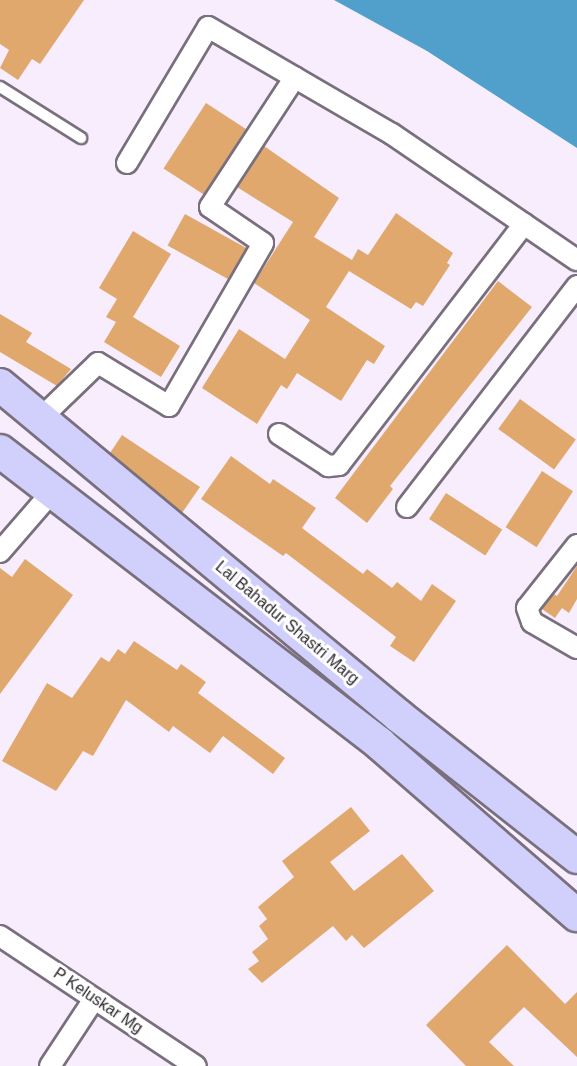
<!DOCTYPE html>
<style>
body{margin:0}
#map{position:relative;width:577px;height:1066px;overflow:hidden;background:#f8edfd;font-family:Arial,sans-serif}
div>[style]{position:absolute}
.water>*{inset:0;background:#51a0cb}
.building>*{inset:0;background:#e0a86d;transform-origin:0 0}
.roads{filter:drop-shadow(2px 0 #796f7d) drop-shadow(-2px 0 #796f7d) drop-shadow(0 2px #796f7d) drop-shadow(0 -2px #796f7d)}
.service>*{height:10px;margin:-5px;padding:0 5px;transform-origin:5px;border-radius:5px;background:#fff}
.minor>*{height:20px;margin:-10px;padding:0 10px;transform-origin:10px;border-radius:10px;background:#fff}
.primary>*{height:32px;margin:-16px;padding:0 16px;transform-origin:16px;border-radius:16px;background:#d1d0fc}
span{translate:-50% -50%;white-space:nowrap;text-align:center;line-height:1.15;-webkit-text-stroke:6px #fff;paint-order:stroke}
.street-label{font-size:16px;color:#2d292f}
</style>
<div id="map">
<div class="water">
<i style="clip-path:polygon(334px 0,577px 0,577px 148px,427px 51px)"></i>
</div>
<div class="building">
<i style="clip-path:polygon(0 0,84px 0,40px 64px,32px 59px,18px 80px,0 68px,9px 50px,0 44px)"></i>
<i style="left:206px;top:103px;width:48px;height:78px;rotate:33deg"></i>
<i style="clip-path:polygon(264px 146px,339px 198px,314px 237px,352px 260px,358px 249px,368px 255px,396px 213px,453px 253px,447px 263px,450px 265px,423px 306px,416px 302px,411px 309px,349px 271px,326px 307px,385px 346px,374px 364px,367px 360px,341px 401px,297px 373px,287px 389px,281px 385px,257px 424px,202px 388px,239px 329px,285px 359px,310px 320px,254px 283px,293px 222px,237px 187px)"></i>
<i style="left:185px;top:214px;width:70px;height:36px;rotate:29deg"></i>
<i style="clip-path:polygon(133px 231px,171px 254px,133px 317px,180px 346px,161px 377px,104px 342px,116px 322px,106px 317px,117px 299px,99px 288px)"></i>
<i style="clip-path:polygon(498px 281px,532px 307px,390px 486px,393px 489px,367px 523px,335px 498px)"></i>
<i style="clip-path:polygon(0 314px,32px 333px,26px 342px,71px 369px,57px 386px,0 352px)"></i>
<i style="left:520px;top:399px;width:69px;height:37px;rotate:36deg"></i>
<i style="clip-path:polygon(122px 435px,200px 487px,182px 513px,110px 453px)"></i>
<i style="clip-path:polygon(231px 456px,270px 484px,273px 479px,316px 508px,302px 528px,363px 574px,367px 569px,392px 588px,397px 582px,421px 601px,432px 584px,456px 601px,414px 662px,390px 646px,396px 637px,286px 553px,283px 556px,201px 499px)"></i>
<i style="left:542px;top:471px;width:37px;height:67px;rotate:33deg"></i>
<i style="left:446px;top:493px;width:67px;height:31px;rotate:33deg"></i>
<i style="clip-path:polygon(25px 559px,73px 595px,0 694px,0 568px,12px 577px)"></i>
<i style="clip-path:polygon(577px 566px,577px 599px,569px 613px,562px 608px,555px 618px,542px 609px,554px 594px,557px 596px)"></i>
<i style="clip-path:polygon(134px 641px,177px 670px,181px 664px,206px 682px,198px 693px,285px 758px,273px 774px,223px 736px,210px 753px,173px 726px,169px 732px,126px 700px,93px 756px,83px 751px,56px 791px,2px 761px,47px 683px,72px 698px,101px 657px,109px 662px,118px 649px,125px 654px)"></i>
<i style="clip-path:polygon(351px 807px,370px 831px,330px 862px,354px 891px,402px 854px,434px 891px,364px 948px,352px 935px,346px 941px,333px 926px,262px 983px,248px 969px,259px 961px,252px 952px,268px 939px,259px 926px,267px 919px,258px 907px,294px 877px,282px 861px)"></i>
<i style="clip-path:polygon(507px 945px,565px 1004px,577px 992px,577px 1057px,524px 1007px,489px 1042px,514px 1066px,466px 1066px,426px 1025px)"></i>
</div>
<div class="roads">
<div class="service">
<i style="left:0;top:87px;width:96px;rotate:32.2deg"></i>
</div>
<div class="minor">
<i style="left:127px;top:163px;width:158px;rotate:-59.2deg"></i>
<i style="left:208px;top:27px;width:213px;rotate:30.2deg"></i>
<i style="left:392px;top:134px;width:224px;rotate:34.3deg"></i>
<i style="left:41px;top:418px;width:79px;rotate:-44deg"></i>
<i style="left:98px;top:363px;width:83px;rotate:31.2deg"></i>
<i style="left:169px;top:406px;width:188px;rotate:-60deg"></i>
<i style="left:263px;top:243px;width:64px;rotate:-145.8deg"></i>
<i style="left:210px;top:207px;width:155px;rotate:-56.8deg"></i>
<i style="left:279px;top:434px;width:59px;rotate:33.1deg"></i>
<i style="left:328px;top:466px;width:11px;rotate:-5deg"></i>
<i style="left:339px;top:465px;width:304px;rotate:-52.5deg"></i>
<i style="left:407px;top:507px;width:279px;rotate:-52.4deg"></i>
<i style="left:577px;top:545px;width:80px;rotate:128.4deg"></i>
<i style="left:527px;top:608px;width:15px;rotate:70deg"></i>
<i style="left:532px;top:622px;width:52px;rotate:30deg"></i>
<i style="left:0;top:552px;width:79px;rotate:-49.1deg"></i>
<i style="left:0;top:936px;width:235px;rotate:33.6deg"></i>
<i style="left:50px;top:1066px;width:80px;rotate:-56.7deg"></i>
</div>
<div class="primary">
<i style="left:0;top:385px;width:520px;rotate:39.69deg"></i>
<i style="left:400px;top:717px;width:226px;rotate:38.3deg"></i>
<i style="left:0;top:451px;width:480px;rotate:37.6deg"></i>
<i style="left:380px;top:744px;width:261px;rotate:41deg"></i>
</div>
</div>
<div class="street-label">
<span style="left:287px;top:623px;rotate:40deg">Lal Bahadur Shastri Marg</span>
<span style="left:98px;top:1001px;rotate:34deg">P Keluskar Mg</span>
</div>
</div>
